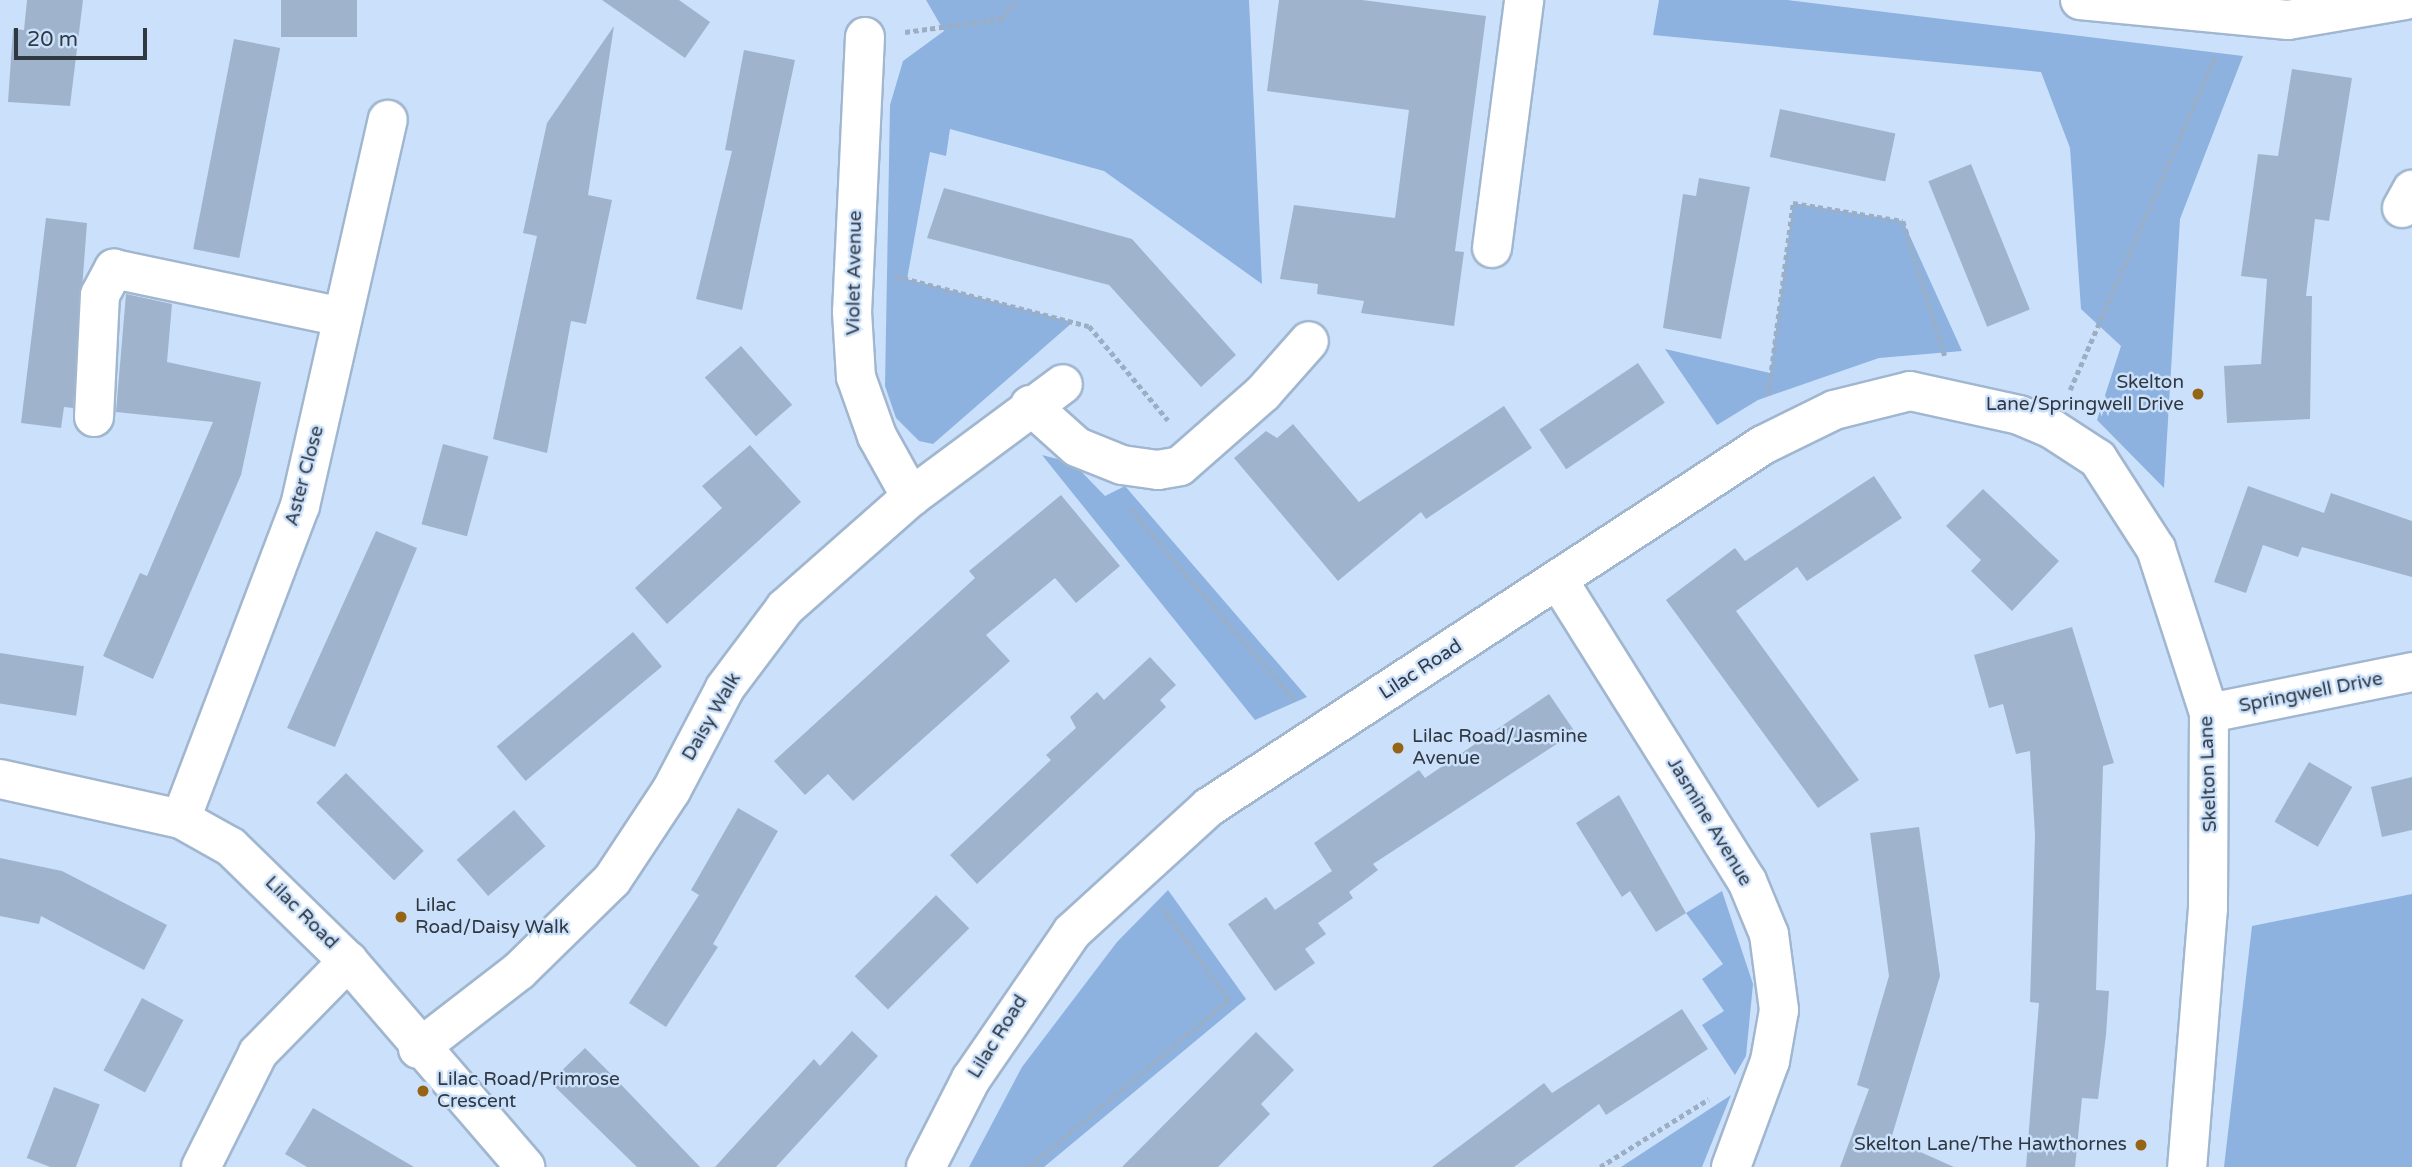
<!DOCTYPE html>
<style>
body{margin:0}
#map{position:relative;width:2412px;height:1167px;overflow:hidden;background:#cbe1fb;font-family:"Varela Round",sans-serif}
div>[style]{position:absolute}
.green>*{inset:0;background:#8db2df}
.building>*{inset:0;background:#9fb4cc;transform-origin:0 0}
.path>*{height:4.5px;margin-top:-2.25px;transform-origin:0;background:repeating-linear-gradient(90deg,#9caec3 0 5px,transparent 0 8.5px)}
.roads{filter:drop-shadow(2px 0 #a1b6cf) drop-shadow(-2px 0 #a1b6cf) drop-shadow(0 2px #a1b6cf) drop-shadow(0 -2px #a1b6cf)}
.minor>*{height:38px;margin:-19px;padding:0 19px;transform-origin:19px;border-radius:19px;background:#fff}
.dots>*{width:19px;height:19px;translate:-50% -50%;box-sizing:border-box;border:4px solid #cbe1fb;border-radius:50%}
span{translate:-50% -50%;white-space:nowrap;text-align:center;line-height:1.15;-webkit-text-stroke:5px #cbe1fb;paint-order:stroke}
.street-label{font-size:19px;color:#303842}
.poi-label{font-size:19px;color:#303842}
.right{translate:-100% -50%;text-align:right}
.left{translate:0 -50%;text-align:left}
.scale{position:absolute;left:14px;top:28px;width:133px;height:32px;box-sizing:border-box;border:4px solid #303842;border-top:0;padding-left:9px;font-size:21px;line-height:24px;white-space:nowrap;color:#303842;-webkit-text-stroke:5px #cbe1fb;paint-order:stroke}
</style>
<div id="map">
<div class="green">
<i style="clip-path:polygon(926px 0,1249px 0,1262px 284px,1104px 171px,950px 129px,946px 156px,930px 152px,907px 279px,1073px 322px,933px 444px,919px 441px,896px 418px,885px 386px,890px 105px,903px 61px,944px 31px)"></i>
<i style="clip-path:polygon(1659px 0,1787px 0,2243px 56px,2180px 219px,2164px 488px,2097px 420px,2121px 346px,2081px 309px,2070px 148px,2041px 72px,1653px 35px)"></i>
<i style="clip-path:polygon(1793px 203px,1903px 221px,1962px 351px,1879px 358px,1758px 400px,1717px 425px,1665px 349px,1770px 373px)"></i>
<i style="clip-path:polygon(1042px 455px,1073px 463px,1105px 496px,1125px 486px,1307px 697px,1255px 720px)"></i>
<i style="clip-path:polygon(1168px 890px,1246px 999px,1044px 1167px,969px 1167px,1022px 1067px,1117px 942px)"></i>
<i style="clip-path:polygon(1722px 891px,1753px 984px,1746px 1056px,1735px 1075px,1702px 1025px,1724px 1011px,1702px 979px,1723px 964px,1686px 913px)"></i>
<i style="clip-path:polygon(2412px 894px,2412px 1167px,2224px 1167px,2252px 926px)"></i>
<i style="clip-path:polygon(1731px 1095px,1702px 1167px,1621px 1167px)"></i>
</div>
<div class="building">
<i style="clip-path:polygon(27px 0,83px 0,70px 106px,8px 102px,13px 29px,24px 30px)"></i>
<i style="left:281px;top:0;width:76px;height:37px"></i>
<i style="clip-path:polygon(602px 0,679px 0,710px 22px,685px 58px)"></i>
<i style="clip-path:polygon(1279px 0,1362px 0,1486px 16px,1455px 251px,1464px 252px,1454px 326px,1361px 313px,1364px 301px,1317px 294px,1318px 284px,1280px 279px,1294px 205px,1395px 218px,1409px 110px,1267px 91px)"></i>
<i style="clip-path:polygon(614px 26px,588px 195px,612px 200px,586px 324px,571px 321px,547px 453px,493px 439px,537px 236px,523px 233px,547px 123px)"></i>
<i style="left:234px;top:39px;width:47px;height:214px;rotate:11deg"></i>
<i style="clip-path:polygon(744px 50px,795px 60px,742px 310px,696px 299px,732px 151px,725px 150px)"></i>
<i style="clip-path:polygon(2292px 69px,2352px 78px,2329px 221px,2315px 219px,2306px 296px,2312px 296px,2310px 419px,2227px 423px,2224px 366px,2261px 364px,2267px 279px,2241px 276px,2258px 154px,2278px 156px)"></i>
<i style="left:1780px;top:109px;width:118px;height:49px;rotate:12deg"></i>
<i style="left:1971px;top:164px;width:157px;height:46px;rotate:68deg"></i>
<i style="clip-path:polygon(1699px 178px,1750px 187px,1721px 339px,1663px 328px,1683px 194px,1696px 196px)"></i>
<i style="clip-path:polygon(944px 188px,1132px 239px,1236px 355px,1201px 387px,1109px 285px,927px 238px)"></i>
<i style="clip-path:polygon(46px 218px,87px 223px,73px 408px,64px 407px,61px 428px,21px 423px)"></i>
<i style="clip-path:polygon(126px 294px,172px 304px,167px 362px,261px 382px,241px 475px,153px 679px,103px 656px,140px 573px,147px 576px,213px 422px,116px 412px)"></i>
<i style="left:741px;top:346px;width:78px;height:48px;rotate:49deg"></i>
<i style="left:1638px;top:363px;width:48px;height:119px;rotate:56deg"></i>
<i style="clip-path:polygon(1504px 406px,1532px 448px,1426px 519px,1421px 512px,1338px 581px,1234px 458px,1266px 431px,1277px 438px,1293px 424px,1359px 502px)"></i>
<i style="left:443px;top:444px;width:47px;height:83px;rotate:15deg"></i>
<i style="clip-path:polygon(750px 445px,801px 502px,667px 624px,635px 588px,722px 508px,702px 486px)"></i>
<i style="clip-path:polygon(1874px 476px,1902px 518px,1807px 581px,1797px 567px,1736px 611px,1859px 780px,1818px 808px,1666px 600px,1735px 548px,1745px 561px)"></i>
<i style="clip-path:polygon(2248px 486px,2324px 513px,2331px 493px,2412px 521px,2412px 577px,2302px 547px,2298px 557px,2263px 545px,2246px 593px,2214px 582px)"></i>
<i style="clip-path:polygon(1983px 489px,2059px 561px,2012px 611px,1971px 571px,1981px 560px,1946px 526px)"></i>
<i style="clip-path:polygon(1061px 495px,1120px 566px,1076px 603px,1055px 578px,986px 635px,1010px 661px,853px 801px,828px 774px,805px 795px,774px 761px,975px 578px,969px 571px)"></i>
<i style="clip-path:polygon(376px 531px,417px 548px,335px 747px,287px 728px)"></i>
<i style="clip-path:polygon(2072px 627px,2114px 763px,2103px 766px,2096px 990px,2109px 991px,2106px 1035px,2098px 1099px,2082px 1098px,2075px 1167px,2026px 1167px,2039px 1003px,2030px 1002px,2035px 835px,2030px 751px,2016px 754px,2003px 704px,1989px 708px,1974px 655px)"></i>
<i style="left:633px;top:632px;width:45px;height:178px;rotate:50deg"></i>
<i style="left:0;top:653px;width:85px;height:50px;rotate:9deg"></i>
<i style="clip-path:polygon(1150px 657px,1176px 685px,1160px 700px,1166px 707px,977px 884px,950px 855px,1051px 760px,1046px 755px,1076px 728px,1070px 717px,1097px 692px,1104px 700px)"></i>
<i style="clip-path:polygon(1549px 694px,1575px 732px,1373px 864px,1378px 870px,1349px 892px,1353px 898px,1318px 923px,1326px 934px,1305px 949px,1315px 963px,1275px 991px,1228px 924px,1266px 897px,1275px 910px,1332px 871px,1314px 843px,1419px 770px,1425px 778px)"></i>
<i style="left:2309px;top:762px;width:50px;height:69px;rotate:30deg"></i>
<i style="left:346px;top:773px;width:110px;height:42px;rotate:45deg"></i>
<i style="clip-path:polygon(2412px 777px,2412px 830px,2382px 837px,2371px 787px)"></i>
<i style="clip-path:polygon(1619px 795px,1686px 913px,1656px 932px,1630px 891px,1622px 897px,1576px 823px)"></i>
<i style="clip-path:polygon(738px 808px,778px 831px,713px 944px,718px 947px,666px 1027px,629px 1003px,699px 895px,691px 890px)"></i>
<i style="left:514px;top:810px;width:48px;height:76px;rotate:49deg"></i>
<i style="clip-path:polygon(1919px 827px,1940px 976px,1891px 1139px,1954px 1167px,1840px 1167px,1869px 1089px,1857px 1085px,1889px 976px,1870px 833px)"></i>
<i style="clip-path:polygon(0 858px,62px 871px,167px 925px,144px 970px,41px 916px,39px 924px,0 916px)"></i>
<i style="left:936px;top:895px;width:47px;height:115px;rotate:45deg"></i>
<i style="left:142px;top:998px;width:47px;height:82px;rotate:28deg"></i>
<i style="clip-path:polygon(1682px 1009px,1708px 1049px,1606px 1115px,1599px 1104px,1514px 1167px,1432px 1167px,1544px 1083px,1552px 1093px)"></i>
<i style="clip-path:polygon(852px 1031px,878px 1056px,776px 1167px,715px 1167px,814px 1059px,820px 1066px)"></i>
<i style="clip-path:polygon(1256px 1032px,1294px 1070px,1261px 1104px,1270px 1114px,1218px 1167px,1122px 1167px)"></i>
<i style="clip-path:polygon(585px 1048px,609px 1072px,700px 1167px,637px 1167px,550px 1082px)"></i>
<i style="left:54px;top:1087px;width:49px;height:76px;rotate:21deg"></i>
<i style="clip-path:polygon(313px 1108px,414px 1167px,307px 1167px,285px 1154px)"></i>
</div>
<div class="path">
<i style="left:905px;top:32px;width:96px;rotate:-7.8deg"></i>
<i style="left:1000px;top:19px;width:26px;rotate:-47deg"></i>
<i style="left:895px;top:276px;width:200px;rotate:14.5deg"></i>
<i style="left:1089px;top:326px;width:123px;rotate:50deg"></i>
<i style="left:2070px;top:390px;width:365px;rotate:-66.5deg"></i>
<i style="left:1768px;top:395px;width:194px;rotate:-82.6deg"></i>
<i style="left:1793px;top:203px;width:111px;rotate:9.3deg"></i>
<i style="left:1903px;top:221px;width:141px;rotate:72.7deg"></i>
<i style="left:1130px;top:509px;width:253px;rotate:49.3deg"></i>
<i style="left:1029px;top:1167px;width:260px;rotate:-40deg"></i>
<i style="left:1228px;top:1000px;width:114px;rotate:-125.4deg"></i>
<i style="left:1600px;top:1167px;width:128px;rotate:-32deg"></i>
</div>
<div class="roads">
<div class="minor">
<i style="left:2080px;top:0;width:209px;rotate:5.5deg"></i>
<i style="left:2288px;top:20px;width:119px;rotate:-9.7deg"></i>
<i style="left:865px;top:37px;width:275px;rotate:92.7deg"></i>
<i style="left:852px;top:312px;width:65px;rotate:86.5deg"></i>
<i style="left:856px;top:377px;width:63px;rotate:70.4deg"></i>
<i style="left:877px;top:436px;width:70px;rotate:60.9deg"></i>
<i style="left:2402px;top:208px;width:21px;rotate:-61deg"></i>
<i style="left:1492px;top:248px;width:250px;rotate:-82.6deg"></i>
<i style="left:1030px;top:405px;width:63px;rotate:41.8deg"></i>
<i style="left:1077px;top:447px;width:48px;rotate:21.8deg"></i>
<i style="left:1122px;top:465px;width:36px;rotate:8deg"></i>
<i style="left:1158px;top:470px;width:22px;rotate:-10deg"></i>
<i style="left:1180px;top:466px;width:111px;rotate:-41.3deg"></i>
<i style="left:1263px;top:393px;width:69px;rotate:-48.5deg"></i>
<i style="left:94px;top:417px;width:122px;rotate:-87.2deg"></i>
<i style="left:100px;top:295px;width:30px;rotate:-62deg"></i>
<i style="left:114px;top:269px;width:233px;rotate:11.9deg"></i>
<i style="left:1558px;top:580px;width:355px;rotate:57.9deg"></i>
<i style="left:1747px;top:881px;width:57px;rotate:67.5deg"></i>
<i style="left:1769px;top:934px;width:77px;rotate:82.5deg"></i>
<i style="left:1779px;top:1010px;width:52px;rotate:100deg"></i>
<i style="left:1770px;top:1061px;width:113px;rotate:110.2deg"></i>
<i style="left:2209px;top:713px;width:207px;rotate:-11.4deg"></i>
<i style="left:0;top:779px;width:185px;rotate:12.5deg"></i>
<i style="left:181px;top:819px;width:57px;rotate:29.2deg"></i>
<i style="left:231px;top:847px;width:163px;rotate:44.3deg"></i>
<i style="left:348px;top:961px;width:272px;rotate:49.3deg"></i>
<i style="left:181px;top:819px;width:335px;rotate:-69.2deg"></i>
<i style="left:300px;top:506px;width:396px;rotate:-77.2deg"></i>
<i style="left:418px;top:1049px;width:128px;rotate:-37.7deg"></i>
<i style="left:519px;top:971px;width:130px;rotate:-44.4deg"></i>
<i style="left:612px;top:880px;width:107px;rotate:-56.5deg"></i>
<i style="left:671px;top:791px;width:116px;rotate:-62.3deg"></i>
<i style="left:725px;top:688px;width:100px;rotate:-53.1deg"></i>
<i style="left:785px;top:608px;width:168px;rotate:-41.4deg"></i>
<i style="left:911px;top:497px;width:189px;rotate:-36.6deg"></i>
<i style="left:201px;top:1167px;width:127px;rotate:-63.4deg"></i>
<i style="left:258px;top:1053px;width:129px;rotate:-45.6deg"></i>
<i style="left:926px;top:1167px;width:99px;rotate:-62.9deg"></i>
<i style="left:971px;top:1079px;width:178px;rotate:-55.5deg"></i>
<i style="left:1072px;top:932px;width:185px;rotate:-42.4deg"></i>
<i style="left:1209px;top:807px;width:662px;rotate:-33.16deg"></i>
<i style="left:1763px;top:445px;width:79px;rotate:-26.2deg"></i>
<i style="left:1834px;top:410px;width:78px;rotate:-14deg"></i>
<i style="left:1910px;top:391px;width:112px;rotate:12.4deg"></i>
<i style="left:2019px;top:415px;width:36px;rotate:23deg"></i>
<i style="left:2052px;top:429px;width:55px;rotate:33.1deg"></i>
<i style="left:2098px;top:459px;width:107px;rotate:57.2deg"></i>
<i style="left:2156px;top:549px;width:172px;rotate:72.1deg"></i>
<i style="left:2209px;top:713px;width:195px;rotate:90.3deg"></i>
<i style="left:2208px;top:908px;width:260px;rotate:94.6deg"></i>
</div>
</div>
<div class="dots">
<i style="left:2198px;top:394px;background:#956415"></i>
<i style="left:1398px;top:748px;background:#956415"></i>
<i style="left:401px;top:917px;background:#956415"></i>
<i style="left:423px;top:1091px;background:#956415"></i>
<i style="left:2141px;top:1145px;background:#956415"></i>
</div>
<div class="street-label">
<span style="left:855px;top:273px;rotate:-89deg">Violet Avenue</span>
<span style="left:305px;top:476px;rotate:-75deg">Aster Close</span>
<span style="left:1421px;top:670px;rotate:-33deg">Lilac Road</span>
<span style="left:2311px;top:693px;rotate:-11deg">Springwell Drive</span>
<span style="left:712px;top:717px;rotate:-60deg">Daisy Walk</span>
<span style="left:2209px;top:774px;rotate:-92deg">Skelton Lane</span>
<span style="left:1709px;top:822px;rotate:59deg">Jasmine Avenue</span>
<span style="left:301px;top:913px;rotate:45deg">Lilac Road</span>
<span style="left:998px;top:1037px;rotate:-58deg">Lilac Road</span>
</div>
<div class="poi-label">
<span class="right" style="left:2184px;top:394px">Skelton<br>Lane/Springwell Drive</span>
<span class="left" style="left:1412px;top:748px">Lilac Road/Jasmine<br>Avenue</span>
<span class="left" style="left:415px;top:917px">Lilac<br>Road/Daisy Walk</span>
<span class="left" style="left:437px;top:1091px">Lilac Road/Primrose<br>Crescent</span>
<span class="right" style="left:2127px;top:1145px">Skelton Lane/The Hawthornes</span>
</div>
<div class="scale">20 m</div>
</div>
